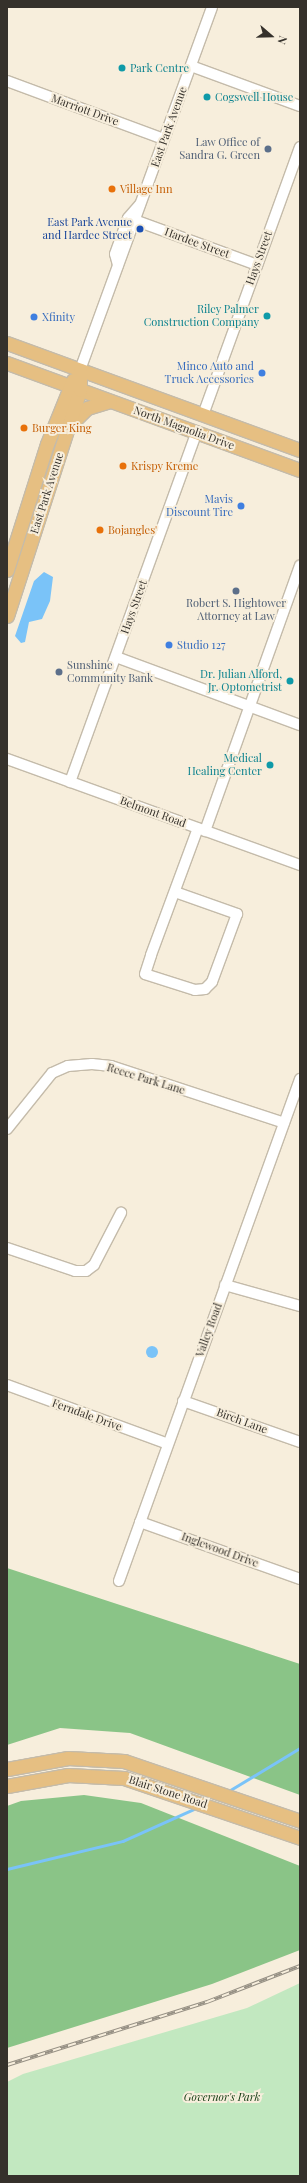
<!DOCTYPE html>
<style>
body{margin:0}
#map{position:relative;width:307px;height:2183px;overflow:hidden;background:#f7eedc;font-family:"Playfair Display",serif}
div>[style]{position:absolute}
.green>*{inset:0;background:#c2e8c0}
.forest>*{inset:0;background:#8ac487}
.water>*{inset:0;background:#7ac3f8}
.round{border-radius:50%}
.stream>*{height:2.5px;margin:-1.25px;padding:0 1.25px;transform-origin:1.25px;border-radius:1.25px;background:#7ac3f8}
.roads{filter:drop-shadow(1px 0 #c4bbaa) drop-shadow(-1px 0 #c4bbaa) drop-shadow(0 1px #c4bbaa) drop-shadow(0 -1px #c4bbaa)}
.minor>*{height:10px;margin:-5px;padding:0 5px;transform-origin:5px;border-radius:5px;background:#fff}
.major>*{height:13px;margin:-6.5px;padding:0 6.5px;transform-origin:6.5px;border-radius:6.5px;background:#e6bf82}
.rail>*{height:4px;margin-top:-2px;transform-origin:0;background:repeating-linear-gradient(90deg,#f7eedc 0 8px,#969084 0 16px);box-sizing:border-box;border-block:1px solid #969084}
.dots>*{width:11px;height:11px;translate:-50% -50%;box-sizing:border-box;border:2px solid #f7eedc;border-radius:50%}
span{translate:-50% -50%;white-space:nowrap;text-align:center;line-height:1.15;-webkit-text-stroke:4px #f7eedc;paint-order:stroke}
.culture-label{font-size:11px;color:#0d838f}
.left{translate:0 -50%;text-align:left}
.right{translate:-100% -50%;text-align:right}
.street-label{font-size:11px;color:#35312b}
.service-label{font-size:11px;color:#4e5e75}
.food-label{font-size:11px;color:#c56008}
.transit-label{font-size:11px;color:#164399}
.shop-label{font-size:11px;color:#366cbe}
.park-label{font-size:11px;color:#0e370e;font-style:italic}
.frame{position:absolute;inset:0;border:8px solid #35312b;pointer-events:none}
.north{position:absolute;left:251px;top:16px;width:40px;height:40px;-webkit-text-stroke:3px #f7eedc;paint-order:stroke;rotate:110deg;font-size:11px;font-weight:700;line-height:16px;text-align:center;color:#35312b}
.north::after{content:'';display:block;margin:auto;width:14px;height:18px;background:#35312b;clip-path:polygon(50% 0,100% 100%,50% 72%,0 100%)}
</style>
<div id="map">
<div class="green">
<i style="clip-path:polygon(300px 1983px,300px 2176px,7px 2176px,7px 2082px,23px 2074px,247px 2008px)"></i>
</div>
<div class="forest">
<i style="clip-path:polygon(7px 1568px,300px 1664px,300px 1795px,130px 1733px,60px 1728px,7px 1745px)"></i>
<i style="clip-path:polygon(84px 1795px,141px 1803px,300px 1866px,300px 1950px,212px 1984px,7px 2048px,7px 1806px,21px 1801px)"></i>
</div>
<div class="water">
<i style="clip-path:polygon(44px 572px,53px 577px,50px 601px,42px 619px,29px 622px,25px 642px,21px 643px,15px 636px,34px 581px)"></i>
<i class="round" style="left:146px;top:1346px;width:12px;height:12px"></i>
</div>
<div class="stream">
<i style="left:227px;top:1792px;width:85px;rotate:-31.1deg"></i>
<i style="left:7px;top:1869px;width:119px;rotate:-13.6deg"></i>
<i style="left:123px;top:1841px;width:80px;rotate:-24.3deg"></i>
</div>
<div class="roads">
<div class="minor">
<i style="left:191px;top:66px;width:116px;rotate:20.2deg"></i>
<i style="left:7px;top:81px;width:167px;rotate:20.3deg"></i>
<i style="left:137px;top:221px;width:128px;rotate:20.1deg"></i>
<i style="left:118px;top:265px;width:11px;rotate:-105deg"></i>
<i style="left:115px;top:254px;width:38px;rotate:-70deg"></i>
<i style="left:128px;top:218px;width:18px;rotate:-49deg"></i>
<i style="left:80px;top:370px;width:386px;rotate:-70deg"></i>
<i style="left:203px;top:415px;width:285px;rotate:-70.1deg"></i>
<i style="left:116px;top:657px;width:196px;rotate:20.3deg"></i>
<i style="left:7px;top:759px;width:312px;rotate:19.9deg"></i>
<i style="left:70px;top:782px;width:372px;rotate:-70.1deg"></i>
<i style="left:205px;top:831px;width:282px;rotate:-70.3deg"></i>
<i style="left:175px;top:892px;width:66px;rotate:19.5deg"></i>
<i style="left:237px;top:914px;width:72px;rotate:110.2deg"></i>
<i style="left:212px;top:982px;width:10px;rotate:135deg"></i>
<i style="left:205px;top:989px;width:10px;rotate:174deg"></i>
<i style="left:195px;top:990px;width:52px;rotate:-162.3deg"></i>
<i style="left:145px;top:974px;width:20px;rotate:-72deg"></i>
<i style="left:151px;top:955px;width:135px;rotate:-69.7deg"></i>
<i style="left:7px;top:1129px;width:72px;rotate:-51.2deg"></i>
<i style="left:52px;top:1073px;width:17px;rotate:-24deg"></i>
<i style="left:68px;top:1066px;width:24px;rotate:-5deg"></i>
<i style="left:92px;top:1064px;width:19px;rotate:6deg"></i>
<i style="left:111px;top:1066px;width:182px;rotate:18.2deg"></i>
<i style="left:7px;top:1248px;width:72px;rotate:18.7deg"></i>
<i style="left:75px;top:1271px;width:11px"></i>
<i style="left:86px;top:1271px;width:10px;rotate:-37deg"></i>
<i style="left:94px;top:1265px;width:59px;rotate:-62.6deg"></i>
<i style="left:225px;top:1285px;width:78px;rotate:15.6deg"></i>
<i style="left:7px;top:1385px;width:171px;rotate:20.1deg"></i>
<i style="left:183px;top:1401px;width:124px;rotate:19.3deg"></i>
<i style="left:140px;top:1522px;width:170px;rotate:19.6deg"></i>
<i style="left:119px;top:1581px;width:534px;rotate:-70.17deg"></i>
</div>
<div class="major">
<i style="left:7px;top:343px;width:312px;rotate:20.1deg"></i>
<i style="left:7px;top:363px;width:312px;rotate:20.1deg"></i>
<i style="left:69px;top:426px;width:25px;rotate:-45deg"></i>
<i style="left:87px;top:408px;width:24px;rotate:-17deg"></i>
<i style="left:7px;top:570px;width:132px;rotate:-72.4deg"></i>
<i style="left:47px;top:444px;width:69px;rotate:-67.9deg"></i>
<i style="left:7px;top:616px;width:237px;rotate:-72.1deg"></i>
<i style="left:80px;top:390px;width:20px;rotate:-90deg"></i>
<i style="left:7px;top:1769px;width:62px;rotate:-10.2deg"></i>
<i style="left:68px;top:1758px;width:56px;rotate:3.1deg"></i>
<i style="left:124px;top:1761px;width:186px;rotate:18.8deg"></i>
<i style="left:7px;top:1786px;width:62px;rotate:-10.2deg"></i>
<i style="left:68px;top:1775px;width:56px;rotate:3.1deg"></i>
<i style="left:124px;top:1778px;width:186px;rotate:18.8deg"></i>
</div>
</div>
<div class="rail">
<i style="left:7px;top:2065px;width:210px;rotate:-17.5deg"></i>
<i style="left:207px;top:2002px;width:100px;rotate:-21.2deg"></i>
</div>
<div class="dots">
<i style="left:122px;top:68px;background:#0f9aa8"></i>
<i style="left:207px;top:97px;background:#0f9aa8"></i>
<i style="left:268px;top:149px;background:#5c6f8a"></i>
<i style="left:112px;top:189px;background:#e8710a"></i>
<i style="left:140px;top:229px;background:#1a4fb4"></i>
<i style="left:267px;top:316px;background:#0f9aa8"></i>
<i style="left:34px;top:317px;background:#3f7fe0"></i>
<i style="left:262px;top:373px;background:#3f7fe0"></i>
<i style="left:24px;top:428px;background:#e8710a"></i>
<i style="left:123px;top:466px;background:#e8710a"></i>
<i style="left:241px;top:506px;background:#3f7fe0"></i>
<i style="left:100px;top:530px;background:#e8710a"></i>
<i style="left:236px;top:591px;background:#5c6f8a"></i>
<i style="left:169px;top:645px;background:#3f7fe0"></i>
<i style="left:59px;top:672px;background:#5c6f8a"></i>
<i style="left:290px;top:681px;background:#0f9aa8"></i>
<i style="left:270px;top:765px;background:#0f9aa8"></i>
</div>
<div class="culture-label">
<span class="left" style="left:130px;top:68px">Park Centre</span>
<span class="left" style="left:215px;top:97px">Cogswell House</span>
<span class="right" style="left:259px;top:316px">Riley Palmer<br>Construction Company</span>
<span class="right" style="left:282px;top:681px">Dr. Julian Alford,<br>Jr. Optometrist</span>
<span class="right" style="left:262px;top:765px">Medical<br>Healing Center</span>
</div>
<div class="street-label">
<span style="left:85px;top:110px;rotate:20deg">Marriott Drive</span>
<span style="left:169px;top:127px;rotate:-70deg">East Park Avenue</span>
<span style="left:197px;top:243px;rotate:20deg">Hardee Street</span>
<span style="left:259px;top:258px;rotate:-70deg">Hays Street</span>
<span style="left:184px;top:428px;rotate:20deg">North Magnolia Drive</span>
<span style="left:47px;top:493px;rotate:-72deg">East Park Avenue</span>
<span style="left:134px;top:607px;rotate:-70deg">Hays Street</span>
<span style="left:153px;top:812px;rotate:20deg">Belmont Road</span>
<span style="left:146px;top:1079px;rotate:17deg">Reece Park Lane</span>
<span style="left:209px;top:1330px;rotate:-70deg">Valley Road</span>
<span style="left:87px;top:1415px;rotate:20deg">Ferndale Drive</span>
<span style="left:242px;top:1421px;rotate:20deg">Birch Lane</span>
<span style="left:220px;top:1550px;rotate:20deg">Inglewood Drive</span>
<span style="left:168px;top:1792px;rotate:18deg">Blair Stone Road</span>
</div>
<div class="service-label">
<span class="right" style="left:260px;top:149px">Law Office of<br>Sandra G. Green</span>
<span style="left:236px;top:610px">Robert S. Hightower<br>Attorney at Law</span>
<span class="left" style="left:67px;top:672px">Sunshine<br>Community Bank</span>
</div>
<div class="food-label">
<span class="left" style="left:120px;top:189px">Village Inn</span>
<span class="left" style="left:32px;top:428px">Burger King</span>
<span class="left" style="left:131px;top:466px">Krispy Kreme</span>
<span class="left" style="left:108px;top:530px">Bojangles'</span>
</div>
<div class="transit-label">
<span class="right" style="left:132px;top:229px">East Park Avenue<br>and Hardee Street</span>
</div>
<div class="shop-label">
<span class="left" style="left:42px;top:317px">Xfinity</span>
<span class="right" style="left:254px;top:373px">Minco Auto and<br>Truck Accessories</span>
<span class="right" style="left:233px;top:506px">Mavis<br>Discount Tire</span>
<span class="left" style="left:177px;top:645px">Studio 127</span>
</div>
<div class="park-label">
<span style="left:222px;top:2097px">Governor's Park</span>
</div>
<div class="frame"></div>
<div class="north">N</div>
</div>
